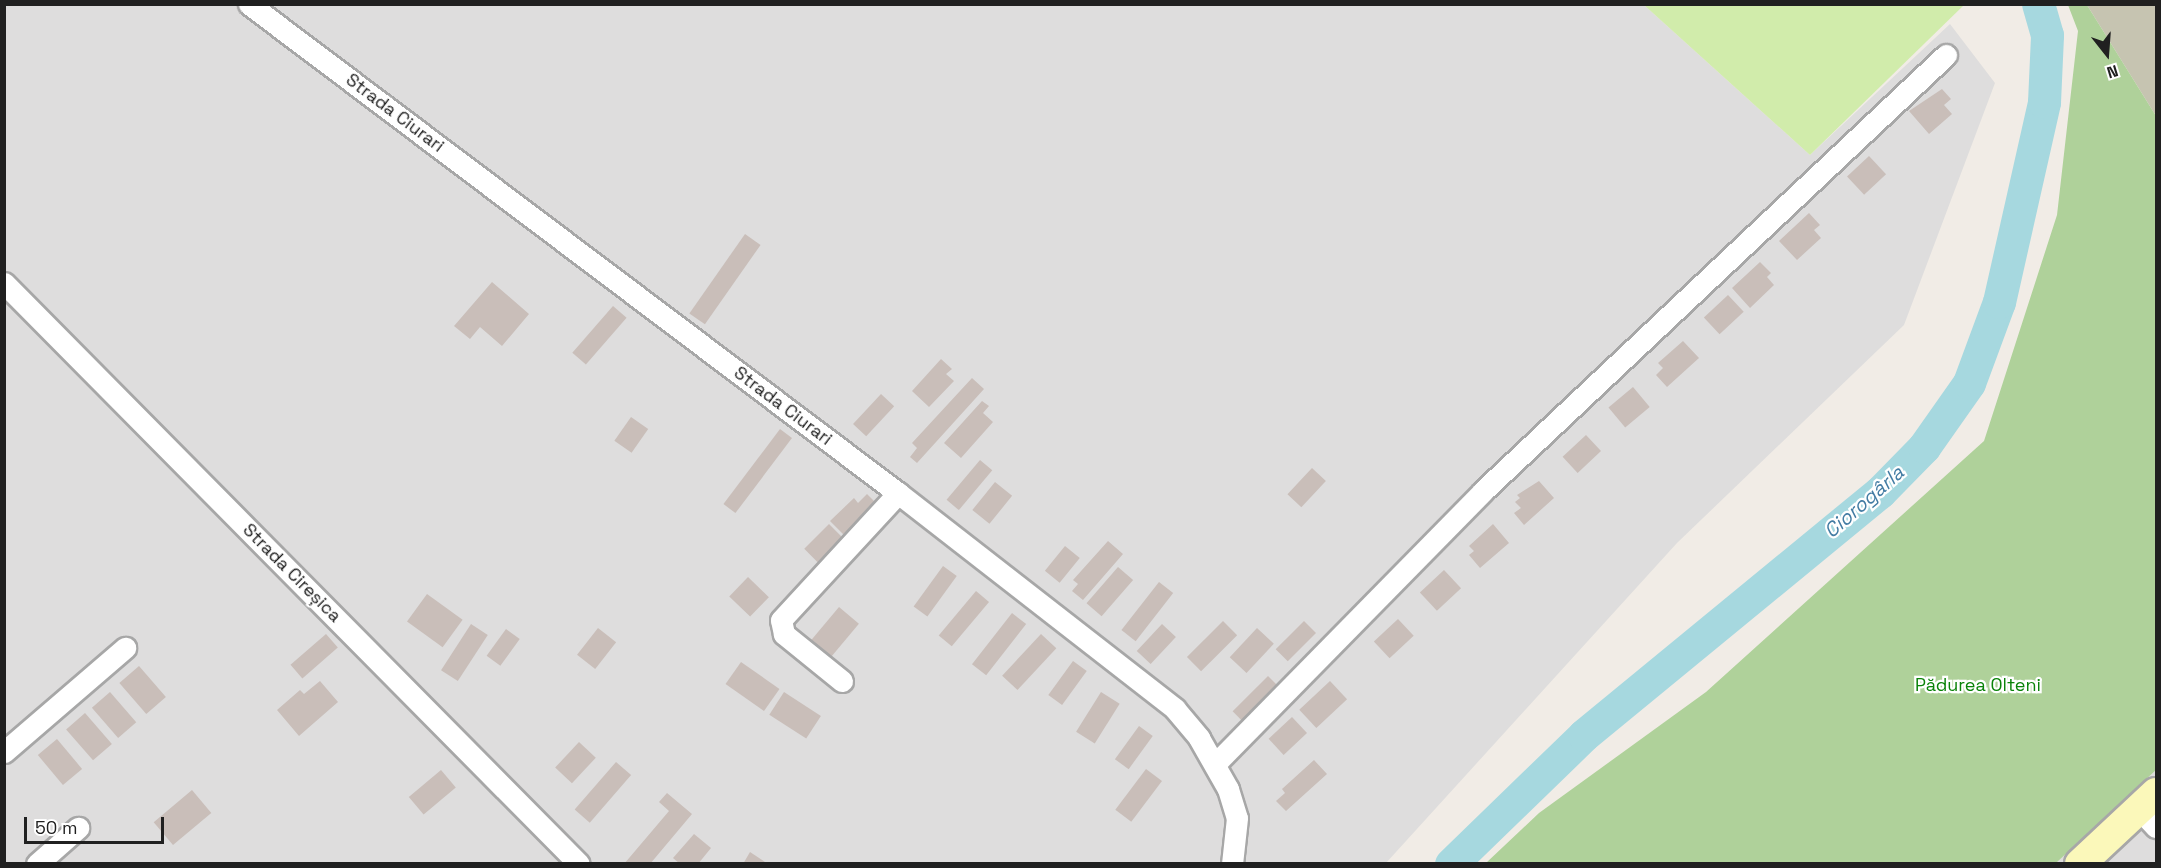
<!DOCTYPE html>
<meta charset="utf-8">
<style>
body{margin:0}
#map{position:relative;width:2161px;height:868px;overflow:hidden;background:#f1ece6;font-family:"Space Grotesk",sans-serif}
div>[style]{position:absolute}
.residential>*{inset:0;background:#dedddd}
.construction>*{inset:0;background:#c6c4b1}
.grass>*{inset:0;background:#d1ecab}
.forest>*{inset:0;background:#afd19a}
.river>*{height:33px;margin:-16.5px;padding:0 16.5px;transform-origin:16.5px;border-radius:16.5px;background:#a6d8df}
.building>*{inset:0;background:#c9beb9;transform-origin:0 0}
.roads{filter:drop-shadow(2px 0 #a7a7a7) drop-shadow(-2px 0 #a7a7a7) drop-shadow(0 2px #a7a7a7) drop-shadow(0 -2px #a7a7a7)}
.street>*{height:21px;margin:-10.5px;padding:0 10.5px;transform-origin:10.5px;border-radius:10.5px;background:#fff}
.secondary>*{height:30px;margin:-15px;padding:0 15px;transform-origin:15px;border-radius:15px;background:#fbf8ba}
span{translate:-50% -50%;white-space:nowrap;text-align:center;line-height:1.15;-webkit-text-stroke:4.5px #fff;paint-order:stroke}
.street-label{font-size:18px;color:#202020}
.park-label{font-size:18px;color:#0a8309}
.water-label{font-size:20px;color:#437ca3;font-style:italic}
.frame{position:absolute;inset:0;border:6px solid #202020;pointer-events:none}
.north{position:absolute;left:2077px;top:24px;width:60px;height:60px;-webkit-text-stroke:4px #fff;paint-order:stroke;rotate:163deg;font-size:16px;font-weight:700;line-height:24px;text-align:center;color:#202020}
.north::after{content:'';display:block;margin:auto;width:21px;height:27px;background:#202020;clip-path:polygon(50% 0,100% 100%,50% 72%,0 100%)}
.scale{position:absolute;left:24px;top:817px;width:140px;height:27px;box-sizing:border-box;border:3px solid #202020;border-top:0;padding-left:8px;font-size:18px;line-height:21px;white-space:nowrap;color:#202020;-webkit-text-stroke:4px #fff;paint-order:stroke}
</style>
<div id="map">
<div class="residential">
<i style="clip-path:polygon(5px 5px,1644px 5px,1810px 155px,1950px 24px,1995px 83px,1904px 325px,1677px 543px,1386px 863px,5px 864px)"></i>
<i style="clip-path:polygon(2156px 770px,2156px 863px,2056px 863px)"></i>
</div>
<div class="construction">
<i style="clip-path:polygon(2087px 5px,2156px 5px,2156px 116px)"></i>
</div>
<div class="grass">
<i style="clip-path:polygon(1644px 5px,1964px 5px,1810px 155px)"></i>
</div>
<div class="forest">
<i style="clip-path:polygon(2068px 5px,2087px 5px,2156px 116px,2156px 770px,2056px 863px,1486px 863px,1539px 813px,1706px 692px,1984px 441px,2057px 215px,2078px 31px)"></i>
</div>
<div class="river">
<i style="left:1451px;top:864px;width:185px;rotate:-44.1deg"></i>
<i style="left:1584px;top:735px;width:383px;rotate:-39.4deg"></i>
<i style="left:1880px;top:492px;width:63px;rotate:-45.6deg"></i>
<i style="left:1924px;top:447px;width:78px;rotate:-54.9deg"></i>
<i style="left:1969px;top:383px;width:86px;rotate:-69.7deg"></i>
<i style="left:1999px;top:302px;width:205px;rotate:-77.3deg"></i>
<i style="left:2044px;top:102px;width:67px;rotate:-87.4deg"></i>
<i style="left:2047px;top:35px;width:32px;rotate:-106deg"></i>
</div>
<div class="building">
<i style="clip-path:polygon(1942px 89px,1951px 99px,1944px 105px,1952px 114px,1929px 134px,1909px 111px)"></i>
<i style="left:1869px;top:156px;width:25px;height:30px;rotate:47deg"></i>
<i style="clip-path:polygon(1809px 213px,1820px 225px,1814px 230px,1821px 238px,1797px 260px,1779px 241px)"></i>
<i style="left:745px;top:234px;width:19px;height:97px;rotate:35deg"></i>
<i style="clip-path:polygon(1760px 262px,1771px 273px,1767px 277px,1774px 285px,1750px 308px,1732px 288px)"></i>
<i style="clip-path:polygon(492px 282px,529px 314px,502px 346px,480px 327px,470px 339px,454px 326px)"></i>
<i style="left:1728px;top:295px;width:23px;height:33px;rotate:47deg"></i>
<i style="left:613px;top:306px;width:18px;height:62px;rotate:41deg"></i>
<i style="clip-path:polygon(1683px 341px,1699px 358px,1667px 387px,1656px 375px,1663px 368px,1658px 363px)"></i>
<i style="clip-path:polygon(941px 359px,952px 369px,946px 374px,954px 381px,929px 407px,912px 391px)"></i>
<i style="clip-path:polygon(972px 378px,984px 389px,917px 463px,910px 457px,917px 448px,912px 443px)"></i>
<i style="left:1633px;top:387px;width:26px;height:32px;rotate:50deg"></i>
<i style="left:881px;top:394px;width:18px;height:41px;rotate:43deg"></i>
<i style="clip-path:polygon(982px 401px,989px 406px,983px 413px,993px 422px,961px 458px,944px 443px)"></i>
<i style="left:631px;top:417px;width:21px;height:29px;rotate:35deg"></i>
<i style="left:780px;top:429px;width:15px;height:94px;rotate:37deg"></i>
<i style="left:1586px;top:435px;width:22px;height:32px;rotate:47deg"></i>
<i style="left:980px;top:460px;width:16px;height:52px;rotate:40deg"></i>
<i style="left:1312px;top:468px;width:19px;height:36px;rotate:43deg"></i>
<i style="clip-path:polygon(1539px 481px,1554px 498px,1524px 525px,1514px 513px,1521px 508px,1515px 502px,1520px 498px,1517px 495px)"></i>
<i style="left:995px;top:482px;width:22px;height:36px;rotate:39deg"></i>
<i style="clip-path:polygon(867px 494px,876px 503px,844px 535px,830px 521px,854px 498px,858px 503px)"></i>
<i style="left:829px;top:524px;width:20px;height:35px;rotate:45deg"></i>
<i style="clip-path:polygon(1493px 524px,1509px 543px,1480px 568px,1469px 555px,1474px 551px,1469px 546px)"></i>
<i style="clip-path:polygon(1108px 541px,1123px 554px,1083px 600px,1072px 591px,1078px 584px,1073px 580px)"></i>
<i style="left:1065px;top:546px;width:19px;height:32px;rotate:39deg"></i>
<i style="left:943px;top:566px;width:17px;height:50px;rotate:36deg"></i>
<i style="left:1118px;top:567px;width:20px;height:48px;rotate:41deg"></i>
<i style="left:1444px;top:570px;width:25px;height:33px;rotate:47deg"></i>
<i style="left:748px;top:577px;width:29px;height:27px;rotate:44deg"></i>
<i style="left:1159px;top:582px;width:18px;height:61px;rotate:38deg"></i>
<i style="left:976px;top:591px;width:17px;height:58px;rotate:40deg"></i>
<i style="left:427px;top:594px;width:44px;height:34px;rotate:36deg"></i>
<i style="left:839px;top:607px;width:26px;height:45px;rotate:40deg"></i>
<i style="left:1012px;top:613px;width:18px;height:65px;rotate:38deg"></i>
<i style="left:1398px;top:619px;width:23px;height:33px;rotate:47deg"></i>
<i style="left:1223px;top:621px;width:20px;height:51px;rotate:45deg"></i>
<i style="left:1304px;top:621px;width:17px;height:40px;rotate:45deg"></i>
<i style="left:471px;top:624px;width:20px;height:55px;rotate:33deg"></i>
<i style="left:1162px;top:624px;width:19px;height:37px;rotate:43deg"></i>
<i style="left:598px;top:628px;width:23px;height:34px;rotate:38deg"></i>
<i style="left:1257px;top:628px;width:23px;height:40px;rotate:43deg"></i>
<i style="left:506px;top:629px;width:17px;height:33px;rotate:36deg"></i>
<i style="left:326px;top:634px;width:18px;height:47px;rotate:49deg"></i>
<i style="left:1041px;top:634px;width:21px;height:57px;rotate:43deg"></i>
<i style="left:1073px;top:661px;width:17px;height:42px;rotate:36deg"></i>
<i style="left:741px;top:662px;width:47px;height:27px;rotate:35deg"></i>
<i style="left:139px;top:666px;width:41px;height:26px;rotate:49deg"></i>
<i style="left:1268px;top:676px;width:17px;height:50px;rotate:45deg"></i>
<i style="clip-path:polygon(320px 681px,338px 702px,299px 736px,277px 710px,300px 690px,304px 694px)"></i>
<i style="left:1330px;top:681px;width:25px;height:42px;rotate:47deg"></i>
<i style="left:110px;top:692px;width:40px;height:24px;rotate:49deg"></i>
<i style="left:784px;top:692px;width:44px;height:27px;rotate:33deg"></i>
<i style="left:1101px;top:692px;width:22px;height:47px;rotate:32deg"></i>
<i style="left:85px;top:713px;width:41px;height:25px;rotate:49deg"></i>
<i style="left:1292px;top:717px;width:22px;height:32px;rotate:47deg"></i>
<i style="left:1139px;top:726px;width:17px;height:41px;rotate:36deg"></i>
<i style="left:57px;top:739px;width:39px;height:25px;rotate:50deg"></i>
<i style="left:579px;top:742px;width:23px;height:35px;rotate:43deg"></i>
<i style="clip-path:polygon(1314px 760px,1327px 774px,1286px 811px,1276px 801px,1285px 793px,1282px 789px)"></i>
<i style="left:616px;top:762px;width:20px;height:63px;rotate:41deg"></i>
<i style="left:1146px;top:769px;width:20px;height:51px;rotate:37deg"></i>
<i style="left:441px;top:770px;width:23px;height:42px;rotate:50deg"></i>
<i style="left:192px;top:790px;width:30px;height:50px;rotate:50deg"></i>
<i style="clip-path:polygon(667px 793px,692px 814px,650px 864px,624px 864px,669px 811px,659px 802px)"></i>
<i style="clip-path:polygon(694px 834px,711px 848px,698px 864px,680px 864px,673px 858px)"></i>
<i style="clip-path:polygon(750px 852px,768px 864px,743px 864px)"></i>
</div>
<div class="roads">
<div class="street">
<i style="left:249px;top:4px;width:813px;rotate:37deg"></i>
<i style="left:898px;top:493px;width:351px;rotate:37.9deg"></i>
<i style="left:1175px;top:709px;width:38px;rotate:50deg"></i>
<i style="left:1199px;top:738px;width:59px;rotate:60.4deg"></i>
<i style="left:1228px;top:789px;width:30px;rotate:73deg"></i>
<i style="left:1237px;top:818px;width:46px;rotate:96.2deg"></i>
<i style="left:4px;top:283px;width:817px;rotate:45.3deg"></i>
<i style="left:842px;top:681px;width:75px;rotate:-141deg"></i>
<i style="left:784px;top:634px;width:14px;rotate:-102deg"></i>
<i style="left:781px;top:620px;width:173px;rotate:-47.3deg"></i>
<i style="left:4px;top:752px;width:160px;rotate:-40.7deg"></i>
<i style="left:1216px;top:763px;width:381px;rotate:-45.5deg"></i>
<i style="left:1483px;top:491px;width:636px;rotate:-43.28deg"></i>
<i style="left:2139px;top:809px;width:25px;rotate:47deg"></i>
<i style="left:37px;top:864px;width:55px;rotate:-41.3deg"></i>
</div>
<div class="secondary">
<i style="left:2080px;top:864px;width:104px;rotate:-43.1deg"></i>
</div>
</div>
<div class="street-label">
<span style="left:395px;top:113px;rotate:37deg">Strada Ciurari</span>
<span style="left:783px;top:406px;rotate:37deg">Strada Ciurari</span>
<span style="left:292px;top:573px;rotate:45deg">Strada Cireșica</span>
</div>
<div class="park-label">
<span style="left:1978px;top:685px">Pădurea Olteni</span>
</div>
<div class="water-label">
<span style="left:1864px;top:502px;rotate:-41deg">Ciorogârla</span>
</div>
<div class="frame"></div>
<div class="north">N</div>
<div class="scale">50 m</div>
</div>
